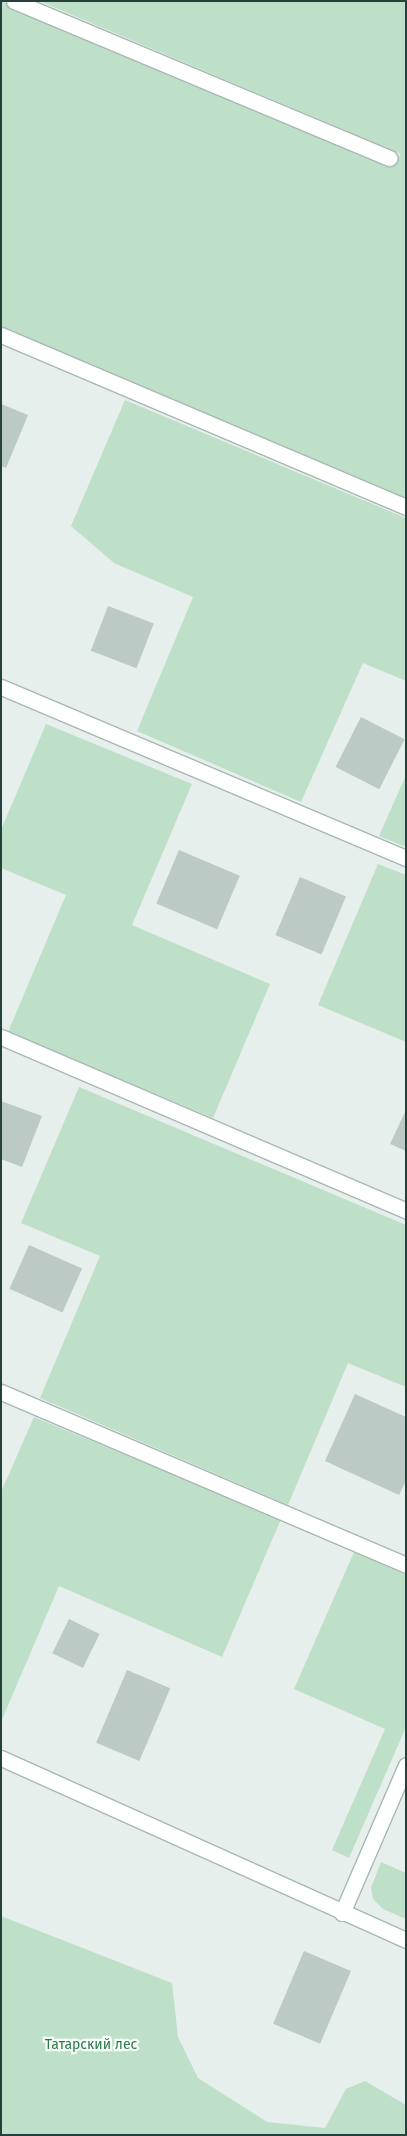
<!DOCTYPE html>
<meta charset="utf-8">
<style>
body{margin:0}
#map{position:relative;width:407px;height:2136px;overflow:hidden;background:#e6efeb;font-family:"Fira Sans",sans-serif}
div>[style]{position:absolute}
.green>*{inset:0;background:#bfe0c8}
.building>*{inset:0;background:#bbcac4;transform-origin:0 0}
.roads{filter:drop-shadow(1px 0 #a8b8b2) drop-shadow(-1px 0 #a8b8b2) drop-shadow(0 1px #a8b8b2) drop-shadow(0 -1px #a8b8b2)}
.street>*{height:15px;margin:-7.5px;padding:0 7.5px;transform-origin:7.5px;border-radius:7.5px;background:#fff}
span{translate:-50% -50%;white-space:nowrap;text-align:center;line-height:1.15;-webkit-text-stroke:4.5px #f7fbf9;paint-order:stroke}
.park-label{font-size:14px;color:#2d7a4b}
.frame{position:absolute;inset:0;border:2px solid #24423a;pointer-events:none}
</style>
<div id="map">
<div class="green">
<i style="clip-path:polygon(1px 1px,393px 165px,401px 154px,39px 1px,406px 1px,406px 501px,1px 327px)"></i>
<i style="clip-path:polygon(125px 400px,406px 518px,406px 681px,363px 663px,301px 802px,137px 731px,193px 597px,114px 563px,71px 526px)"></i>
<i style="clip-path:polygon(46px 724px,192px 784px,132px 925px,270px 984px,213px 1118px,8px 1032px,66px 895px,1px 868px,1px 830px)"></i>
<i style="clip-path:polygon(406px 775px,406px 847px,379px 836px)"></i>
<i style="clip-path:polygon(378px 864px,406px 875px,406px 1042px,318px 1005px)"></i>
<i style="clip-path:polygon(79px 1087px,406px 1225px,406px 1387px,348px 1363px,288px 1505px,40px 1398px,100px 1256px,21px 1223px)"></i>
<i style="clip-path:polygon(34px 1417px,281px 1519px,222px 1657px,59px 1586px,1px 1722px,1px 1492px)"></i>
<i style="clip-path:polygon(354px 1552px,406px 1575px,406px 1727px,349px 1858px,332px 1850px,385px 1729px,294px 1689px)"></i>
<i style="clip-path:polygon(381px 1862px,406px 1873px,406px 1919px,383px 1909px,373px 1899px,371px 1888px)"></i>
<i style="clip-path:polygon(1px 1916px,172px 1983px,178px 2037px,198px 2078px,267px 2122px,325px 2128px,346px 2089px,365px 2081px,406px 2105px,406px 2135px,1px 2135px)"></i>
</div>
<div class="building">
<i style="clip-path:polygon(1px 404px,28px 415px,6px 468px,1px 466px)"></i>
<i style="left:108px;top:606px;width:49px;height:48px;rotate:21deg"></i>
<i style="left:361px;top:717px;width:49px;height:56px;rotate:27deg"></i>
<i style="left:179px;top:850px;width:66px;height:58px;rotate:23deg"></i>
<i style="left:300px;top:877px;width:50px;height:63px;rotate:23deg"></i>
<i style="clip-path:polygon(1px 1101px,42px 1116px,22px 1167px,1px 1159px)"></i>
<i style="clip-path:polygon(406px 1110px,406px 1151px,390px 1144px)"></i>
<i style="left:29px;top:1245px;width:58px;height:48px;rotate:24deg"></i>
<i style="clip-path:polygon(355px 1394px,406px 1417px,406px 1481px,399px 1495px,325px 1461px)"></i>
<i style="left:69px;top:1619px;width:34px;height:38px;rotate:26deg"></i>
<i style="left:127px;top:1670px;width:47px;height:79px;rotate:23deg"></i>
<i style="left:304px;top:1951px;width:51px;height:79px;rotate:23deg"></i>
</div>
<div class="roads">
<div class="street">
<i style="left:14px;top:1px;width:407px;rotate:22.7deg"></i>
<i style="left:1px;top:335px;width:440px;rotate:23deg"></i>
<i style="left:1px;top:687px;width:440px;rotate:22.9deg"></i>
<i style="left:1px;top:1037px;width:441px;rotate:23.2deg"></i>
<i style="left:1px;top:1392px;width:440px;rotate:23.1deg"></i>
<i style="left:1px;top:1758px;width:444px;rotate:24.2deg"></i>
<i style="left:342px;top:1913px;width:161px;rotate:-66.6deg"></i>
</div>
</div>
<div class="park-label">
<span style="left:91px;top:2045px">Татарский лес</span>
</div>
<div class="frame"></div>
</div>
